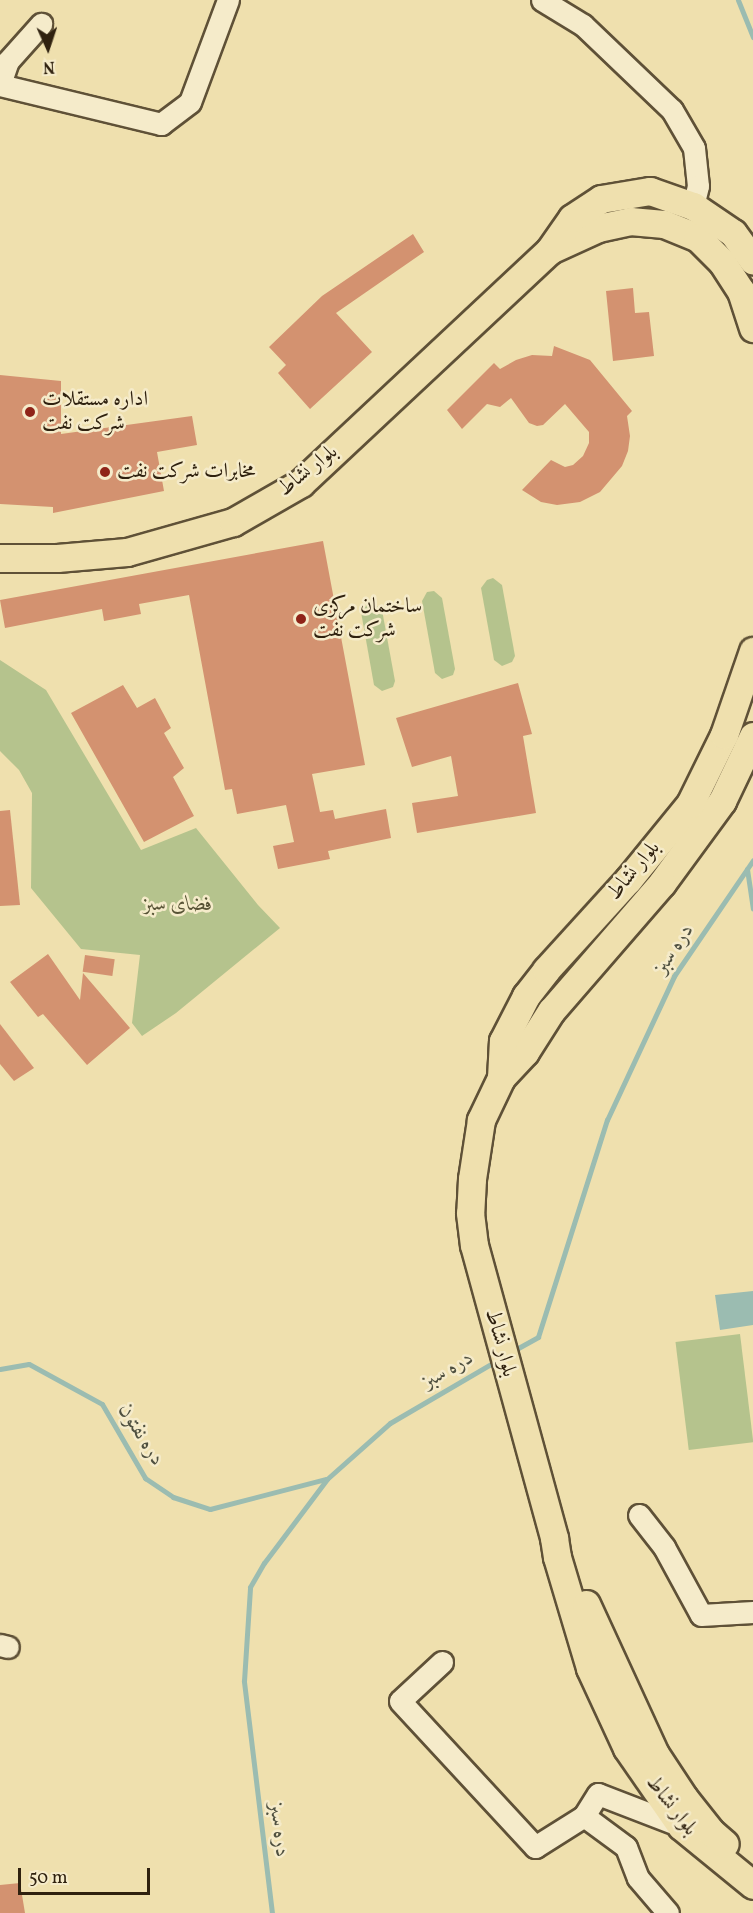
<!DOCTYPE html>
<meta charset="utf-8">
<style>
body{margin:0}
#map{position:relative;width:753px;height:1913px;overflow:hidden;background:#efe0ae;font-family:Vollkorn,Amiri,serif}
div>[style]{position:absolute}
.green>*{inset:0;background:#b5c38d;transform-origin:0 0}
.water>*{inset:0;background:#9bbcb1}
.stream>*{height:5px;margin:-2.5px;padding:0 2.5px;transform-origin:2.5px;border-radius:2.5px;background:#9bbcb1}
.building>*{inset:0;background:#d39270;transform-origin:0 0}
.roads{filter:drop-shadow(2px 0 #5f5137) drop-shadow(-2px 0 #5f5137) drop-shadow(0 2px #5f5137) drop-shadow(0 -2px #5f5137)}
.minor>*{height:21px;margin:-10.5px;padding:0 10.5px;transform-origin:10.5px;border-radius:10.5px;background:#f5ebca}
.major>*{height:27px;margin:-13.5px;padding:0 13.5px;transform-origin:13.5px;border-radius:13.5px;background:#efe0ae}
.dots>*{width:16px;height:16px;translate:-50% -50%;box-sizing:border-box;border:3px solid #f5ebca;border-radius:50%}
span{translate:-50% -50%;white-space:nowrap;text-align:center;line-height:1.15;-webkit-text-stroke:5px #f5ebca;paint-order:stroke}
.poi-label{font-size:21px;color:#2f210f}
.left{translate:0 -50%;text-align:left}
.street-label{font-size:21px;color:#2f210f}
.park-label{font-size:21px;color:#575235;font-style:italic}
.water-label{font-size:22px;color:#4f5040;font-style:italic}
.north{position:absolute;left:18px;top:18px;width:60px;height:60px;-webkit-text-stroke:4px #f5ebca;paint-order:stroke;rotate:177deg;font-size:16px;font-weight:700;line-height:24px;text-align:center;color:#2f210f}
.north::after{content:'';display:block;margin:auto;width:21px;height:27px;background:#2f210f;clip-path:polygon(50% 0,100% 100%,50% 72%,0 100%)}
.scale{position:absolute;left:18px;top:1868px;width:132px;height:27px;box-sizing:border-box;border:3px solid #2f210f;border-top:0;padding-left:8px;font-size:18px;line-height:21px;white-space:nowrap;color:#2f210f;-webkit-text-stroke:4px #f5ebca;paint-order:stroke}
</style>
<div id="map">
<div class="green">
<i style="clip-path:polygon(493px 578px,502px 585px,515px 656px,512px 662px,502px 666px,494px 660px,481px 588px,487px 580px)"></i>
<i style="clip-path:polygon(434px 591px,442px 598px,455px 669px,453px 675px,442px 679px,435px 673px,422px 601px,427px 592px)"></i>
<i style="clip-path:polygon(373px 603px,382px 610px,395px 681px,393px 687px,382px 691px,374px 685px,361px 612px,367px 604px)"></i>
<i style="clip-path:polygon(0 660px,46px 690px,141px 850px,196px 828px,258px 905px,280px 928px,176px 1013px,142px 1036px,132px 1023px,140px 955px,81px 949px,31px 888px,32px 793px,19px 770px,0 751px)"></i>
<i style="left:740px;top:1334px;width:109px;height:65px;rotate:83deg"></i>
</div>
<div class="water">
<i style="clip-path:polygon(753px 1291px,753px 1325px,720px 1330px,715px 1295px)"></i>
</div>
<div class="stream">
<i style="left:738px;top:0;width:40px;rotate:68deg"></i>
<i style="left:747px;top:869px;width:40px;rotate:81.5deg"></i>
<i style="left:511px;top:1352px;width:31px;rotate:-29deg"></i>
<i style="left:538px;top:1337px;width:228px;rotate:-72.4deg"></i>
<i style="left:607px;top:1120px;width:159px;rotate:-65deg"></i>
<i style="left:674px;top:976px;width:140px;rotate:-55.7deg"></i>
<i style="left:0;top:1369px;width:29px;rotate:-10deg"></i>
<i style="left:29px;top:1364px;width:83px;rotate:28.7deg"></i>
<i style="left:102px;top:1404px;width:86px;rotate:59.8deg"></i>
<i style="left:145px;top:1478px;width:34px;rotate:34deg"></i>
<i style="left:173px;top:1497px;width:39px;rotate:18deg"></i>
<i style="left:210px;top:1509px;width:120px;rotate:-14.5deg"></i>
<i style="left:272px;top:1913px;width:234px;rotate:-96.9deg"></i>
<i style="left:244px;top:1681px;width:94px;rotate:-86.3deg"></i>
<i style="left:250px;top:1587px;width:28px;rotate:-60deg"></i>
<i style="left:264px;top:1563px;width:105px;rotate:-53.1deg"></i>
<i style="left:327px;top:1479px;width:84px;rotate:-41.6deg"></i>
<i style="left:390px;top:1423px;width:125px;rotate:-30.3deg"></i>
</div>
<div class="building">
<i style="clip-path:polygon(413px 234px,424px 252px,336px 313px,372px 352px,310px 409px,278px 373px,286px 365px,269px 347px,322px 296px)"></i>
<i style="clip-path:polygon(633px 288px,635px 313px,649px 312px,654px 356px,613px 361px,606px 291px)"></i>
<i style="clip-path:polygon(554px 346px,590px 360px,632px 411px,627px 416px,630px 436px,628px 451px,622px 466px,600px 492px,580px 502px,557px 505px,541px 502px,522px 490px,551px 460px,565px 467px,573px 465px,583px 456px,589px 443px,589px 432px,565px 404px,543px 425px,537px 426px,529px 423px,511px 398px,500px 407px,487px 404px,462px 429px,447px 410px,494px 363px,500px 369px,516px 360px,532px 355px,552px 356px)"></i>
<i style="clip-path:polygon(0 375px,61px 381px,61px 434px,192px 416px,197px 445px,157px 452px,164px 491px,53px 513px,53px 507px,0 504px)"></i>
<i style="clip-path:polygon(323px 541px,365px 765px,312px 774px,320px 812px,333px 810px,335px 819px,386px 809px,391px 838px,328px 851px,330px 859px,278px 869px,273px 846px,294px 842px,286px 805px,237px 814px,232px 789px,225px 790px,189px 595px,139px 604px,141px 614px,104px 621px,102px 609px,5px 628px,0 600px)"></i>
<i style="clip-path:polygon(518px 683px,532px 734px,523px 736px,536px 813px,417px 833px,412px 803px,458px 796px,451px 756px,412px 767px,396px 718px)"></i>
<i style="clip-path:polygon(123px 685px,137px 708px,155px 698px,171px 728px,164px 733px,184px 768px,173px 777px,194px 816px,144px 842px,71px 713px)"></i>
<i style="clip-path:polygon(10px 810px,20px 905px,0 906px,0 811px)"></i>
<i style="clip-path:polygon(48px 954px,80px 1000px,83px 973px,130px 1028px,87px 1065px,43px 1014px,38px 1017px,10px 982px)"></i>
<i style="left:85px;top:955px;width:30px;height:17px;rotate:8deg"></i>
<i style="clip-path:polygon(0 1024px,34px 1068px,14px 1081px,0 1064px)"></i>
<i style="clip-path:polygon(20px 1883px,25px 1913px,0 1913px,0 1885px)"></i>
</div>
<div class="roads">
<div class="minor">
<i style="left:542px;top:0;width:48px;rotate:31.4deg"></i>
<i style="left:583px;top:25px;width:123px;rotate:43.7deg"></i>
<i style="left:672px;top:110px;width:44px;rotate:59.9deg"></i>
<i style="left:694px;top:148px;width:38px;rotate:84deg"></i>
<i style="left:698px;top:186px;width:21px;rotate:104deg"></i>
<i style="left:0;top:84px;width:24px;rotate:-71deg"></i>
<i style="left:8px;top:61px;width:50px;rotate:-48.3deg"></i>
<i style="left:0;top:85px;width:166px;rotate:13.6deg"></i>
<i style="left:161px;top:124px;width:36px;rotate:-37deg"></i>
<i style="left:190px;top:102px;width:109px;rotate:-69.6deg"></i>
<i style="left:639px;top:1515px;width:41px;rotate:52deg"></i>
<i style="left:664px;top:1547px;width:77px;rotate:61.4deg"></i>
<i style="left:701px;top:1615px;width:52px;rotate:-3.3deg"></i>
<i style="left:0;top:1645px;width:8px;rotate:14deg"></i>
<i style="left:442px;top:1662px;width:57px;rotate:137.1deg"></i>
<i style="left:400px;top:1701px;width:199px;rotate:47.2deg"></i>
<i style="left:535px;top:1847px;width:58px;rotate:-32.3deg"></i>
<i style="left:584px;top:1816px;width:26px;rotate:-58deg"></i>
<i style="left:598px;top:1794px;width:89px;rotate:21.1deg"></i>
<i style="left:584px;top:1816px;width:52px;rotate:36.4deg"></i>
<i style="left:626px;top:1847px;width:33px;rotate:69deg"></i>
<i style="left:638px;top:1878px;width:46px;rotate:49.4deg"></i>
</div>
<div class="major">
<i style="left:550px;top:250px;width:53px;rotate:-24.6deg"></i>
<i style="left:598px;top:228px;width:33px;rotate:-12deg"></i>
<i style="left:630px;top:221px;width:34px;rotate:5deg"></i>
<i style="left:664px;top:224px;width:35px;rotate:22deg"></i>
<i style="left:697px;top:237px;width:35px;rotate:45deg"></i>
<i style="left:722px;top:262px;width:35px;rotate:57deg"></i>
<i style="left:741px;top:291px;width:39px;rotate:72deg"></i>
<i style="left:0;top:558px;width:57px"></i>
<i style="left:57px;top:558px;width:70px;rotate:-4.9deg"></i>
<i style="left:127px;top:552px;width:110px;rotate:-15.8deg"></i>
<i style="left:233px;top:522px;width:78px;rotate:-29.8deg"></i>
<i style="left:301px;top:483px;width:340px;rotate:-43.1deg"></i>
<i style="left:549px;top:251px;width:40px;rotate:-55.1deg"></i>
<i style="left:572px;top:218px;width:35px;rotate:-33deg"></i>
<i style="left:601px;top:199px;width:50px;rotate:-9.3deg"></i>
<i style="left:650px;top:191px;width:46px;rotate:19.2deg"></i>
<i style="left:693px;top:206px;width:48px;rotate:34deg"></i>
<i style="left:733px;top:233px;width:34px;rotate:54deg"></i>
<i style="left:753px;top:736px;width:72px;rotate:115.5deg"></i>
<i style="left:722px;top:801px;width:102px;rotate:126.2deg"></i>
<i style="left:662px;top:883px;width:169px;rotate:130.9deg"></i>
<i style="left:551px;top:1011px;width:49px;rotate:122.4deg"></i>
<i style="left:525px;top:1052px;width:35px;rotate:133deg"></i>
<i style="left:501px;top:1078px;width:47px;rotate:115.5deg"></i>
<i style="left:481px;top:1120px;width:60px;rotate:98.7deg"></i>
<i style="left:472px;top:1179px;width:34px;rotate:93deg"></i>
<i style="left:470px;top:1213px;width:32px;rotate:83deg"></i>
<i style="left:474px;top:1245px;width:304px;rotate:74.7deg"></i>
<i style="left:554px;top:1538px;width:19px;rotate:81deg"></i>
<i style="left:557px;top:1557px;width:116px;rotate:73.4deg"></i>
<i style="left:590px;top:1668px;width:88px;rotate:65.2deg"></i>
<i style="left:627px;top:1748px;width:95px;rotate:55.3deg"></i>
<i style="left:681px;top:1826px;width:93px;rotate:39.3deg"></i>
<i style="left:501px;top:1078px;width:37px;rotate:-87deg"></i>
<i style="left:503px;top:1041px;width:51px;rotate:-62.9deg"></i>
<i style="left:526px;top:996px;width:33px;rotate:-52deg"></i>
<i style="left:546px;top:970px;width:122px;rotate:-47.7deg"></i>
<i style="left:628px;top:880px;width:98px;rotate:-50.8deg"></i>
<i style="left:690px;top:804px;width:77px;rotate:-63.8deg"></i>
<i style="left:724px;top:735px;width:89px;rotate:-71deg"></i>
<i style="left:586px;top:1604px;width:165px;rotate:65.3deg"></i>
<i style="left:655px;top:1754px;width:53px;rotate:56.6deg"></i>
<i style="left:684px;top:1798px;width:43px;rotate:51.5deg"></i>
<i style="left:711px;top:1832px;width:18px;rotate:41deg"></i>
</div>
</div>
<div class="dots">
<i style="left:30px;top:412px;background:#8f2418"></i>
<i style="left:105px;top:472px;background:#8f2418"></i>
<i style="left:301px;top:619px;background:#8f2418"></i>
</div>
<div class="poi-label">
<span class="left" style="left:42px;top:412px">اداره مستقلات<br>شرکت نفت</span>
<span class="left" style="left:117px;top:472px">مخابرات شرکت نفت</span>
<span class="left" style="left:313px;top:619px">ساختمان مرکزی<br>شرکت نفت</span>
</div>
<div class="street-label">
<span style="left:308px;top:471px;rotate:-38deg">بلوار نشاط</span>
<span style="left:634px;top:871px;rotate:-50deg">بلوار نشاط</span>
<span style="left:500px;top:1343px;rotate:75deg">بلوار نشاط</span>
<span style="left:671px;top:1806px;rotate:52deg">بلوار نشاط</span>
</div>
<div class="park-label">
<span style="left:178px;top:905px">فضای سبز</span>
</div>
<div class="water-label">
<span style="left:674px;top:949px;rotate:-57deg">دره سبز</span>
<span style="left:448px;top:1370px;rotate:-30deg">دره سبز</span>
<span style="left:141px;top:1435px;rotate:58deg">دره نفتون</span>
<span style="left:279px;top:1830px;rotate:83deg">دره سبز</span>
</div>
<div class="north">N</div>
<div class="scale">50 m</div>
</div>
